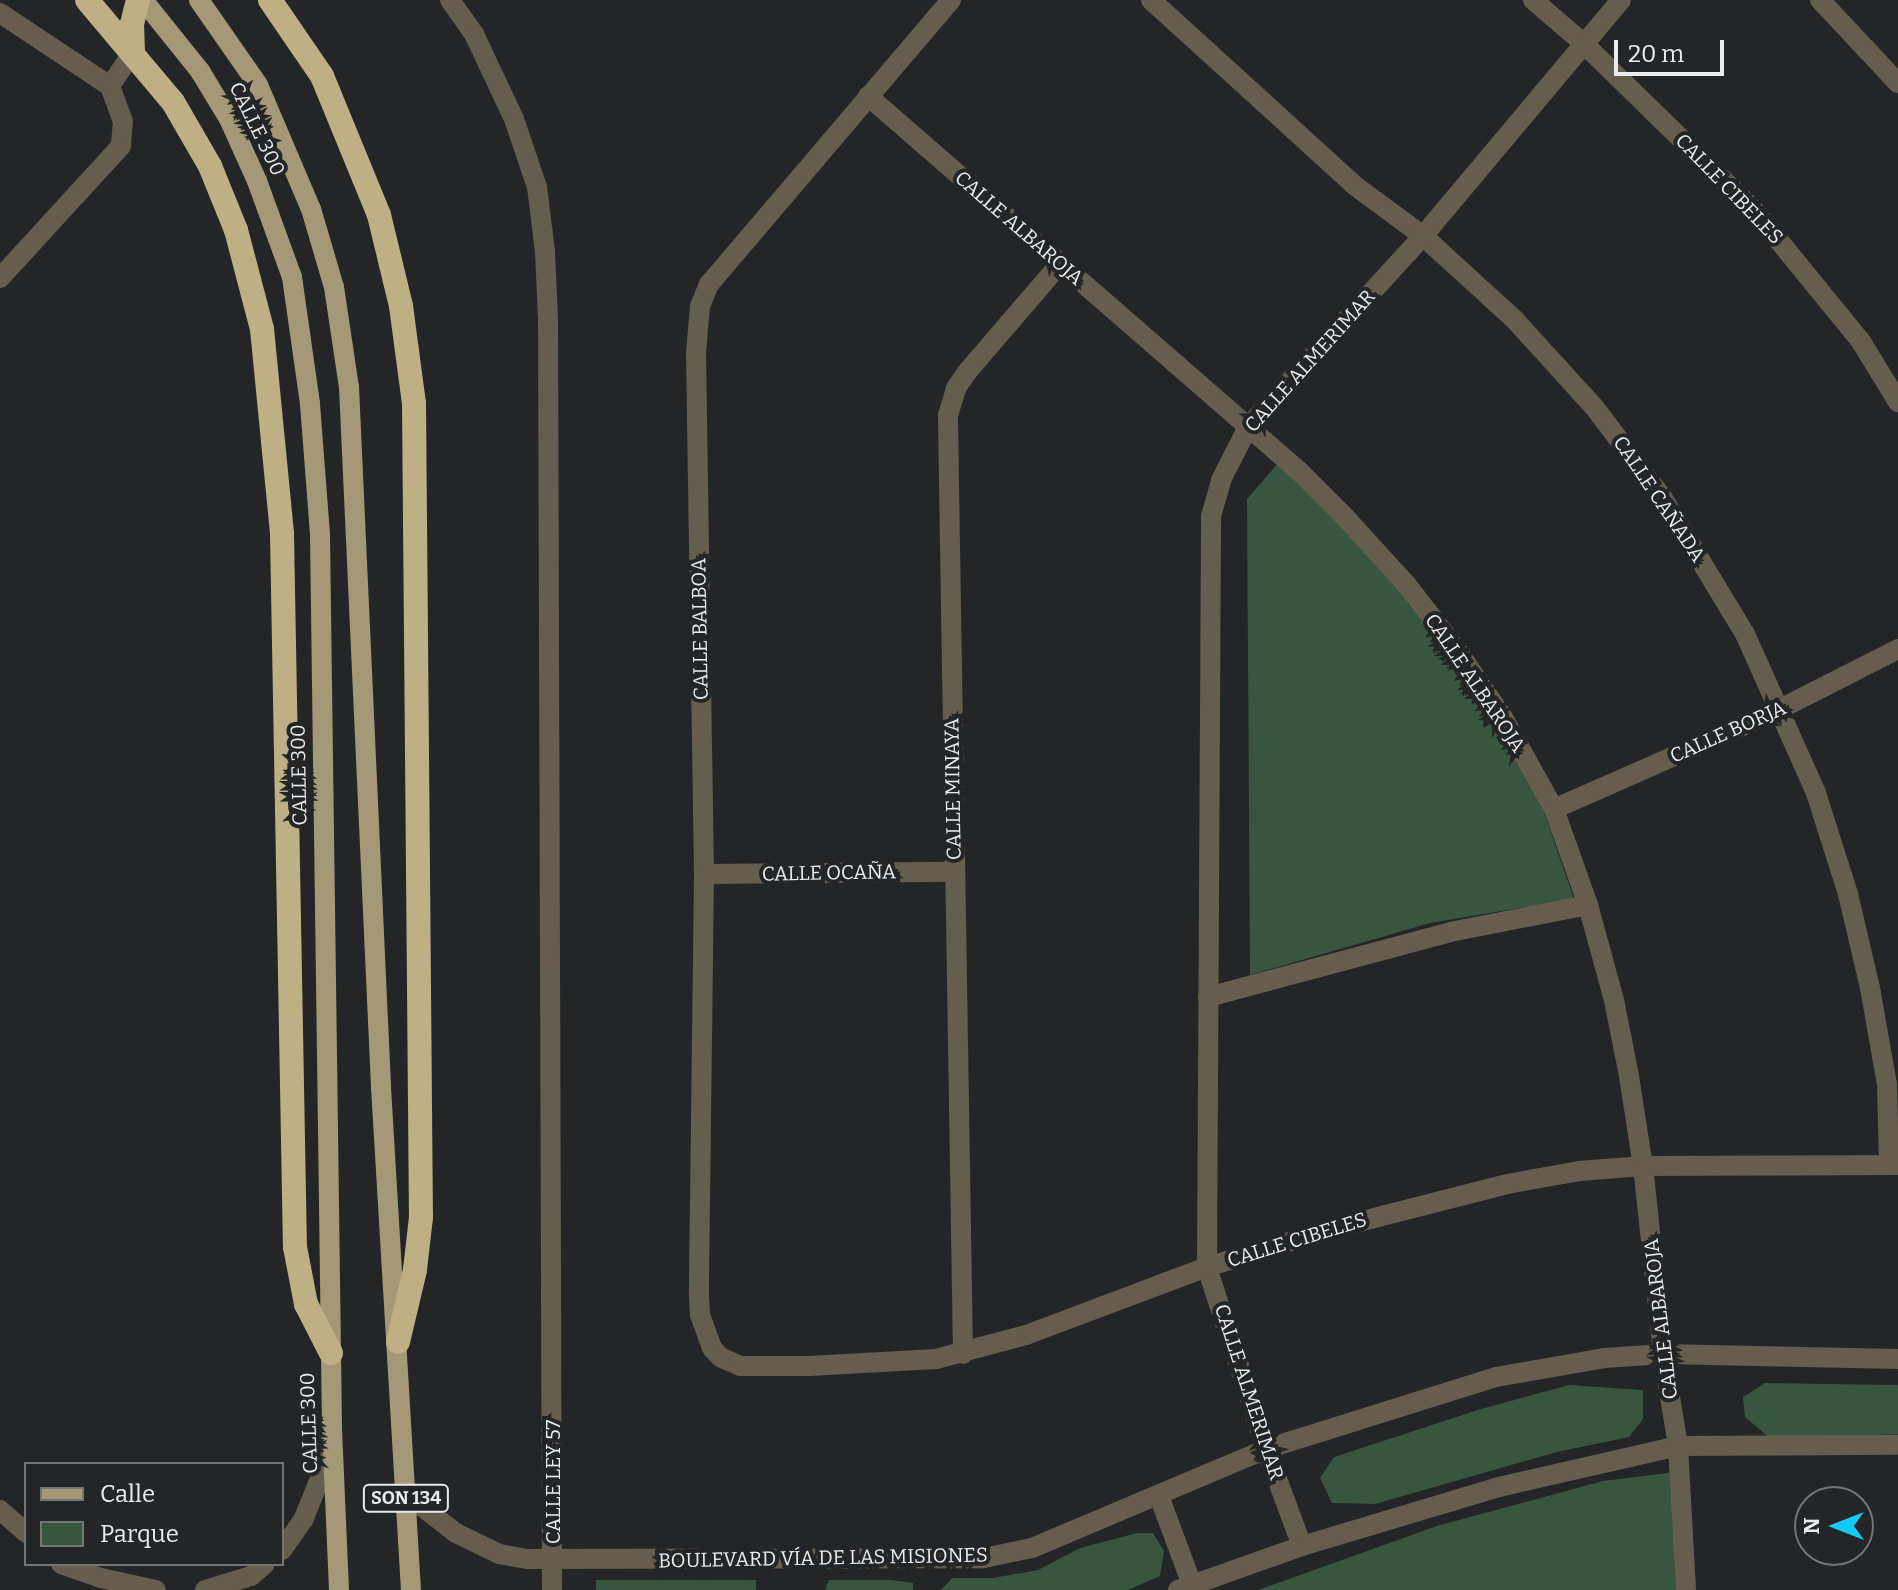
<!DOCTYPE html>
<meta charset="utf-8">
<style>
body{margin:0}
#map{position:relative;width:1898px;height:1590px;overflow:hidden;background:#232527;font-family:Bitter,serif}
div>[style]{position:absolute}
.green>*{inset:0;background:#38553f;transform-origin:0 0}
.minor>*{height:20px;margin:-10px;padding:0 10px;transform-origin:10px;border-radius:10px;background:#655e4e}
.major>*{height:20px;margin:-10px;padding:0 10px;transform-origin:10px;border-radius:10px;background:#a59876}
.highway>*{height:24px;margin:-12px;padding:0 12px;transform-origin:12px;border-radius:12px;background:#bfaf85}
span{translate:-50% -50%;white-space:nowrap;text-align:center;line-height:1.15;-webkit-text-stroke:8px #232527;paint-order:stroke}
.shield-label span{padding:2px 6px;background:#232527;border:2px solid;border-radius:6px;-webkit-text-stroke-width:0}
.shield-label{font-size:18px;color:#eaeced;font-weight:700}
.street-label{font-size:20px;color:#eaeced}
.legend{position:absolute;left:24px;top:1462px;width:260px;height:104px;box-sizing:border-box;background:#232527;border:2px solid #737576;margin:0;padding:10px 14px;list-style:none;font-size:24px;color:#eaeced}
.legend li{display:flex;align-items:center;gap:16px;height:40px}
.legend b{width:40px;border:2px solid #737576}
.north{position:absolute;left:1794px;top:1486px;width:80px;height:80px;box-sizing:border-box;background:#232527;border:2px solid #737576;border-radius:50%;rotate:270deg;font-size:22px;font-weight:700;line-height:32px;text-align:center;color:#eaeced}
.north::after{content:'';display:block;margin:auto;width:28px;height:36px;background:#15cafb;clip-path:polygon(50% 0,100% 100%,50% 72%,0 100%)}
.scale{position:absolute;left:1614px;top:40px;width:110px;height:36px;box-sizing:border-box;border:4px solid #eaeced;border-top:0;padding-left:10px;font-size:24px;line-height:28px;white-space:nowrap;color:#eaeced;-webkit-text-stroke:6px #232527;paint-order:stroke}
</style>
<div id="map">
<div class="green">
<i style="clip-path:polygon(1280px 461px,1392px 579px,1480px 698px,1539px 797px,1574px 899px,1430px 923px,1250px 975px,1247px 499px)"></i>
<i style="clip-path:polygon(1765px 1383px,1898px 1385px,1898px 1434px,1771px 1439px,1745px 1417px,1743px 1397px)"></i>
<i style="clip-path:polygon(1569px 1385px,1643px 1390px,1643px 1419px,1629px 1437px,1557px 1452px,1375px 1504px,1332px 1503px,1320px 1478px,1334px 1457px,1481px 1409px)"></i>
<i style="clip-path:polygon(1675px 1472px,1679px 1590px,1258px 1590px,1437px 1526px,1603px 1481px)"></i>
<i style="clip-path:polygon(1137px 1533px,1153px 1533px,1164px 1551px,1160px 1576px,1128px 1590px,941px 1590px,952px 1578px,993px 1578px,1038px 1570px,1080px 1548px)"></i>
<i style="left:596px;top:1580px;width:160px;height:10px"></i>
<i style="clip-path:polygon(829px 1580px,891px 1580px,913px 1583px,913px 1590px,825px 1590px)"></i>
</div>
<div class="minor">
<i style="left:450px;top:0;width:42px;rotate:54.8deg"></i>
<i style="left:474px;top:34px;width:94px;rotate:64.8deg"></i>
<i style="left:514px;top:119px;width:72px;rotate:71.3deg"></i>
<i style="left:537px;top:187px;width:64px;rotate:82.9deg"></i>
<i style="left:545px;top:251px;width:70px;rotate:87.5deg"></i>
<i style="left:548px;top:321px;width:1269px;rotate:89.82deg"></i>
<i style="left:951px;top:0;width:373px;rotate:130.4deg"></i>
<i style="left:709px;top:284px;width:24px;rotate:112deg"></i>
<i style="left:700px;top:306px;width:47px;rotate:94.9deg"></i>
<i style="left:696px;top:353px;width:521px;rotate:89.12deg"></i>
<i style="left:704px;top:874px;width:422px;rotate:90.7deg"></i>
<i style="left:699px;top:1296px;width:19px;rotate:87deg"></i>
<i style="left:700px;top:1315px;width:35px;rotate:70deg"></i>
<i style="left:712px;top:1348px;width:12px;rotate:48deg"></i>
<i style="left:720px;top:1357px;width:22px;rotate:24deg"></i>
<i style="left:740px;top:1366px;width:69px"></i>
<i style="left:809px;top:1366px;width:127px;rotate:-3.2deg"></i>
<i style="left:936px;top:1359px;width:93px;rotate:-14.9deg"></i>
<i style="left:1026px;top:1335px;width:193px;rotate:-20.6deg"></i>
<i style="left:1207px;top:1267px;width:130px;rotate:-17deg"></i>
<i style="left:1331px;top:1229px;width:182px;rotate:-14.3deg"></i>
<i style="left:1507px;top:1184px;width:73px;rotate:-10.2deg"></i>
<i style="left:1579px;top:1171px;width:64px;rotate:-4.5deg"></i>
<i style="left:1643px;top:1166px;width:255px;rotate:-0.2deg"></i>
<i style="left:1151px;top:0;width:275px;rotate:42.3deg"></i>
<i style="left:1354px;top:185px;width:86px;rotate:36.5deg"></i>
<i style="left:1423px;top:236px;width:123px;rotate:42.4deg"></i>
<i style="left:1514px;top:319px;width:120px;rotate:47.7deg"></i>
<i style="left:1595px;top:408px;width:111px;rotate:53deg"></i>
<i style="left:1662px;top:497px;width:160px;rotate:58.8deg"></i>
<i style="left:1745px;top:634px;width:174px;rotate:65.9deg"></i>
<i style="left:1816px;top:793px;width:106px;rotate:72.4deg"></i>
<i style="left:1848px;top:894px;width:97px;rotate:76.8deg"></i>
<i style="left:1870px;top:988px;width:97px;rotate:80deg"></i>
<i style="left:1887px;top:1084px;width:81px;rotate:88.6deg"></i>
<i style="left:1533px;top:0;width:66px;rotate:40.7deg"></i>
<i style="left:1583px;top:43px;width:238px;rotate:44.3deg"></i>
<i style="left:1753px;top:209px;width:169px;rotate:50.8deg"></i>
<i style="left:1860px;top:340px;width:73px;rotate:58.5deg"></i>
<i style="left:1820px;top:0;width:114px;rotate:46.8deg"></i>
<i style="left:0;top:13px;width:132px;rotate:33.6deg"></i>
<i style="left:110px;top:86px;width:37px;rotate:70deg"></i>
<i style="left:123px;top:121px;width:25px;rotate:95deg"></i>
<i style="left:121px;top:146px;width:179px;rotate:132.5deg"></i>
<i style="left:110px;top:86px;width:41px;rotate:-55.9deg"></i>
<i style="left:868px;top:96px;width:571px;rotate:41.03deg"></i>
<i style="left:1299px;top:471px;width:64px;rotate:45deg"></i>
<i style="left:1344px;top:516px;width:93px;rotate:47.6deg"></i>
<i style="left:1407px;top:585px;width:82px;rotate:52.4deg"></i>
<i style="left:1457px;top:650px;width:80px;rotate:55.7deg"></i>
<i style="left:1502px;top:716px;width:107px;rotate:60.8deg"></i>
<i style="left:1554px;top:809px;width:102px;rotate:70.5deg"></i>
<i style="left:1588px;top:905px;width:98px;rotate:74.7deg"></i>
<i style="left:1614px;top:1000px;width:77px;rotate:78.8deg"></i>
<i style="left:1629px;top:1076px;width:91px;rotate:81.2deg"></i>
<i style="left:1643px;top:1166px;width:189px;rotate:83.9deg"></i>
<i style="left:1663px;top:1354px;width:93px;rotate:80.7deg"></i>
<i style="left:1678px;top:1446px;width:144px;rotate:86.8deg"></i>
<i style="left:1554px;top:809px;width:245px;rotate:-23.8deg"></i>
<i style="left:1778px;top:710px;width:135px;rotate:-26.9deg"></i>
<i style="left:704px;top:874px;width:250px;rotate:-0.5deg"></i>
<i style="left:1208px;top:997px;width:251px;rotate:-15deg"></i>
<i style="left:1450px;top:932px;width:141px;rotate:-11.1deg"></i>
<i style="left:963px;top:1354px;width:939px;rotate:-90.92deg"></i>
<i style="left:948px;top:415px;width:28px;rotate:-73deg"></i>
<i style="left:956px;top:388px;width:19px;rotate:-55deg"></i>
<i style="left:967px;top:372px;width:143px;rotate:-49.3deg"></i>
<i style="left:406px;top:1494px;width:63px;rotate:38deg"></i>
<i style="left:456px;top:1533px;width:48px;rotate:26deg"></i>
<i style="left:499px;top:1554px;width:29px;rotate:10deg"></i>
<i style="left:528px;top:1559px;width:456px;rotate:-0.1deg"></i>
<i style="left:984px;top:1558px;width:49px;rotate:-11.8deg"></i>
<i style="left:1032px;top:1548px;width:254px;rotate:-22.9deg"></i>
<i style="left:1266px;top:1449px;width:241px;rotate:-17.4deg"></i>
<i style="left:1496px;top:1377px;width:111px;rotate:-9.9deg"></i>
<i style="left:1605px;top:1358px;width:58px;rotate:-3.9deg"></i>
<i style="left:1663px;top:1354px;width:235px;rotate:1.2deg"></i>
<i style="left:1159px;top:1496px;width:100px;rotate:69.6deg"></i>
<i style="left:0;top:1510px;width:35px;rotate:41deg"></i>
<i style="left:1302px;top:1546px;width:103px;rotate:-110.4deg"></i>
<i style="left:1266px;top:1449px;width:191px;rotate:-108deg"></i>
<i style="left:1207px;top:1267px;width:751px;rotate:-89.69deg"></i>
<i style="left:1211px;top:516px;width:37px;rotate:-74deg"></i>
<i style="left:1221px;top:480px;width:59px;rotate:-63deg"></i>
<i style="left:1248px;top:427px;width:259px;rotate:-47.5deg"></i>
<i style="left:1423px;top:236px;width:308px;rotate:-50deg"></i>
<i style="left:282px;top:1550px;width:39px;rotate:-55deg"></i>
<i style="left:304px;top:1518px;width:45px;rotate:-68deg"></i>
<i style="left:321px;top:1476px;width:37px;rotate:-76deg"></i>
<i style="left:61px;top:1564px;width:42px;rotate:19.3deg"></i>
<i style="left:101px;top:1578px;width:56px;rotate:12.3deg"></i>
<i style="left:205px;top:1590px;width:48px;rotate:-16.9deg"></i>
<i style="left:251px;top:1576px;width:18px;rotate:-41deg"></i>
<i style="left:1178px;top:1590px;width:132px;rotate:-19.5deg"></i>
<i style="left:1302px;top:1546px;width:206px;rotate:-16.7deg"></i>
<i style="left:1499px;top:1487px;width:184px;rotate:-12.9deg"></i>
<i style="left:1678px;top:1446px;width:220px;rotate:-0.3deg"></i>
</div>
<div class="major">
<i style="left:143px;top:0;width:91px;rotate:51.2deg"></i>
<i style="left:200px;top:71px;width:56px;rotate:58.9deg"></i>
<i style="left:229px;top:119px;width:68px;rotate:65.7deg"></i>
<i style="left:257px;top:181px;width:102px;rotate:70deg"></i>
<i style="left:292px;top:277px;width:128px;rotate:81.9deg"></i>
<i style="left:310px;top:404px;width:131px;rotate:85.6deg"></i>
<i style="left:320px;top:535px;width:894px;rotate:89.23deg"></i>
<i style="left:332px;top:1429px;width:161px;rotate:87.5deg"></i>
<i style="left:199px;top:0;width:103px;rotate:55.2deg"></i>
<i style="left:258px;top:85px;width:135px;rotate:66.9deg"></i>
<i style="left:311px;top:209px;width:81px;rotate:73.6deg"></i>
<i style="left:334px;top:287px;width:101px;rotate:81.5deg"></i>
<i style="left:349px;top:387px;width:701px;rotate:87.38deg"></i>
<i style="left:381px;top:1087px;width:504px;rotate:86.59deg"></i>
</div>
<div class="highway">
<i style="left:87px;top:0;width:133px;rotate:49.9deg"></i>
<i style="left:173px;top:102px;width:74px;rotate:60deg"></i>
<i style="left:210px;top:166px;width:69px;rotate:67.9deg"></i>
<i style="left:236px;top:230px;width:102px;rotate:75.3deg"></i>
<i style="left:262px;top:329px;width:206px;rotate:84.4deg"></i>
<i style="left:282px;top:534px;width:713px;rotate:88.96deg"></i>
<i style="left:295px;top:1247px;width:58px;rotate:79.1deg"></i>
<i style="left:306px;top:1304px;width:55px;rotate:63deg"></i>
<i style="left:270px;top:0;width:92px;rotate:55.6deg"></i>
<i style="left:322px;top:76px;width:150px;rotate:67.7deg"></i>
<i style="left:379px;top:215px;width:94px;rotate:76.4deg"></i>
<i style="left:401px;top:306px;width:98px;rotate:82.4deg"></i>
<i style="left:414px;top:403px;width:814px;rotate:89.51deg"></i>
<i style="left:421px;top:1217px;width:53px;rotate:96.5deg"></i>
<i style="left:415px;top:1270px;width:74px;rotate:103.3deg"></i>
<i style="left:133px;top:52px;width:28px;rotate:-92deg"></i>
<i style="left:132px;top:24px;width:25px;rotate:-76deg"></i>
</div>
<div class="shield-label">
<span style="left:406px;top:1498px">SON 134</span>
</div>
<div class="street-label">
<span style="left:257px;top:129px;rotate:64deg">CALLE 300</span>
<span style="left:1729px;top:189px;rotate:46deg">CALLE CIBELES</span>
<span style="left:1019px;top:228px;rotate:41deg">CALLE ALBAROJA</span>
<span style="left:1310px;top:361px;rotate:-48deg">CALLE ALMERIMAR</span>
<span style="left:1659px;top:499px;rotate:56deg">CALLE CAÑADA</span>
<span style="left:700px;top:629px;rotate:-91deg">CALLE BALBOA</span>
<span style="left:1475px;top:683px;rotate:56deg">CALLE ALBAROJA</span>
<span style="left:1728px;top:732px;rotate:-24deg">CALLE BORJA</span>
<span style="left:299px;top:775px;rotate:-91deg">CALLE 300</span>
<span style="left:953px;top:789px;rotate:-91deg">CALLE MINAYA</span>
<span style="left:829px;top:873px;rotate:-1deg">CALLE OCAÑA</span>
<span style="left:1297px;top:1240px;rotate:-17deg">CALLE CIBELES</span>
<span style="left:1661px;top:1319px;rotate:-97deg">CALLE ALBAROJA</span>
<span style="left:1249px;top:1392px;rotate:72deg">CALLE ALMERIMAR</span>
<span style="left:309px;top:1423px;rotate:-92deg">CALLE 300</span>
<span style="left:553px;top:1482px;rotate:-90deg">CALLE LEY 57</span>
<span style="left:823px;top:1558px;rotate:-1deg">BOULEVARD VÍA DE LAS MISIONES</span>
</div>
<ul class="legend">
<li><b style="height:10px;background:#a59876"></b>Calle</li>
<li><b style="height:22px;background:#38553f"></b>Parque</li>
</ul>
<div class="north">N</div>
<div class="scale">20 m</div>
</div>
